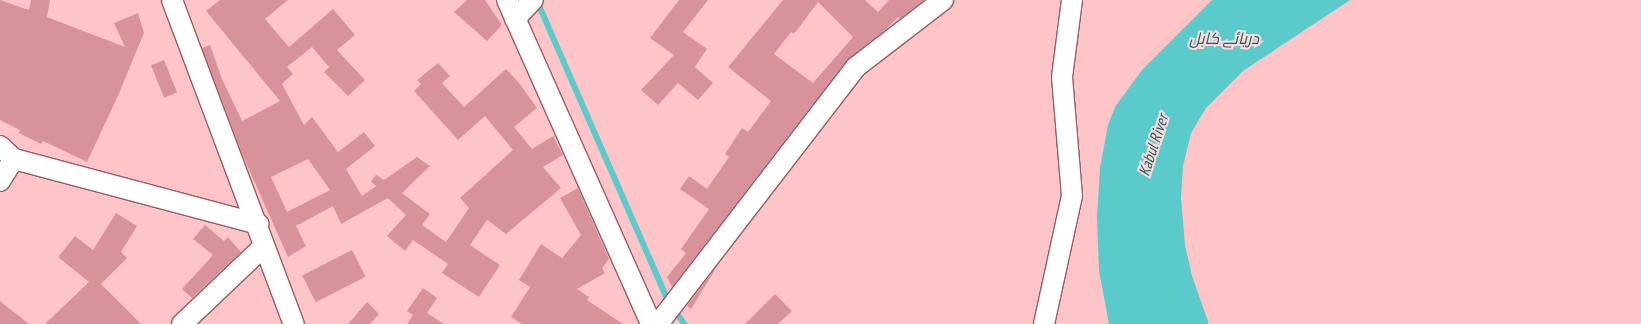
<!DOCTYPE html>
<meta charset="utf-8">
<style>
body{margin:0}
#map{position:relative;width:1641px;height:324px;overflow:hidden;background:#fec5c9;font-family:"PT Sans Narrow",Cairo,sans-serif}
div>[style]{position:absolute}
.water>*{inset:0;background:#5acbca}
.stream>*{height:5.5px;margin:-2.75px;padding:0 2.75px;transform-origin:2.75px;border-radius:2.75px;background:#5acbca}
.building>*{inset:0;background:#d79399;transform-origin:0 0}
.roads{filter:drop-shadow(1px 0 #995b61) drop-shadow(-1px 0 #995b61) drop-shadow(0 1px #995b61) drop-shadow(0 -1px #995b61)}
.minor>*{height:20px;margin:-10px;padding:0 10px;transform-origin:10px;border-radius:10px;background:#fff}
span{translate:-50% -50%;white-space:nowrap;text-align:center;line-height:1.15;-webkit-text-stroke:4px #f8dbdc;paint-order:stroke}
.water-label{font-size:16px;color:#2c5d5d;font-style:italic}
</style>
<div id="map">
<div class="water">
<i style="clip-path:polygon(1212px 0,1350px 0,1243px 71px,1206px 108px,1191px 133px,1183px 166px,1181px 198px,1185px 245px,1192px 276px,1209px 324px,1109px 324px,1099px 271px,1097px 217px,1100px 168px,1108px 125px,1115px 107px,1142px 70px)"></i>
</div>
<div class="stream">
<i style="left:537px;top:0;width:330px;rotate:66.4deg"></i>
<i style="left:674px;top:309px;width:19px;rotate:54deg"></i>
</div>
<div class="building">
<i style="clip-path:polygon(0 0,29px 10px,31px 0,50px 0,47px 17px,125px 47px,114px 23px,138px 13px,144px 33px,117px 98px,87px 162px,43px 141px,41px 144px,19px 133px,20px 130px,0 120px)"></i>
<i style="clip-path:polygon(evenodd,220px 0,288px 0,265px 19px,289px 47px,333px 9px,355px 35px,337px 50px,365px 80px,348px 96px,324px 72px,329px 67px,312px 47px,287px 67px,293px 74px,282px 84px,304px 125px,312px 117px,338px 152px,364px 132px,375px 146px,346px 169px,362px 196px,376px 186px,371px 181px,376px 175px,384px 180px,417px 157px,430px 166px,402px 193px,430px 214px,422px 225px,446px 242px,469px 208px,460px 198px,513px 150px,485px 116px,458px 140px,414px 91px,421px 84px,417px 80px,438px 63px,450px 76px,442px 83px,464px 107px,506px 69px,519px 83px,537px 108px,514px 127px,532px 149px,553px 136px,563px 155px,543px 167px,561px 188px,506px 234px,487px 220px,470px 245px,500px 265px,479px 297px,442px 273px,448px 264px,413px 240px,405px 251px,387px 236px,406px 215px,388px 198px,341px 224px,333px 206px,296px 226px,306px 246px,288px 257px,243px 156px,202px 48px,210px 45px,222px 79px,242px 121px,280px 101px,206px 11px,220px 0,308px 159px,330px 190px,287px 212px,271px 177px,308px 159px)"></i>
<i style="clip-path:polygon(467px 0,485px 0,502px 25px,487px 41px,454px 12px)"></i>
<i style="clip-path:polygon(679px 0,708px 0,683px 32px,707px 49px,695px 67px,713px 83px,698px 100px,678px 83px,658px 105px,641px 90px,674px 55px,650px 38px)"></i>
<i style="clip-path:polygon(evenodd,783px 0,865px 0,878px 12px,889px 0,924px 0,900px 19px,898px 17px,885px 30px,847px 60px,672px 287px,667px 277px,686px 253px,681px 249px,709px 209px,680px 189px,689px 176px,707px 189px,729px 157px,725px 154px,742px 128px,748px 132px,771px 101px,728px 67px,783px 0,818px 2px,853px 37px,813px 83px,774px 54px,791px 32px,794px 34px,818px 2px)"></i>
<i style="left:164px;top:60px;width:35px;height:14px;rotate:68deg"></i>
<i style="clip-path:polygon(578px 188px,609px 259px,602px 268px,605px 273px,577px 289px,589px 297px,587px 300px,623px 324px,522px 324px,511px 317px,530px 287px,519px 280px,541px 244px,562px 258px,581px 235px,560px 198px)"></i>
<i style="clip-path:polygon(116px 213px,137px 226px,121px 252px,127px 258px,101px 284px,141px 324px,45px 324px,89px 282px,58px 257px,75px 236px,93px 250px)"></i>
<i style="clip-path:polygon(205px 225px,224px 241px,228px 237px,241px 252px,192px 298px,182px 289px,213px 255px,193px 239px)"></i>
<i style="left:352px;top:250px;width:30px;height:56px;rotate:63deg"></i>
<i style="clip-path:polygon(718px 265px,691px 309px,687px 306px)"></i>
<i style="clip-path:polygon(423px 288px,437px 298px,427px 313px,444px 324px,407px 324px,413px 315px,407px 311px)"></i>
<i style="clip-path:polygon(775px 294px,792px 311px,778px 324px,745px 324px)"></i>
<i style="clip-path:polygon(0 301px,29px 324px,0 324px)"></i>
<i style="clip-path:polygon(367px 302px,379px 314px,370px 324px,348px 324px)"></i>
</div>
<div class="roads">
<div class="minor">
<i style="left:172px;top:0;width:346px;rotate:69.4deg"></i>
<i style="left:507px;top:0;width:355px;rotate:66deg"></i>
<i style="left:515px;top:19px;width:26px;rotate:-47deg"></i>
<i style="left:0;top:146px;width:19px;rotate:43deg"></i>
<i style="left:14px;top:159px;width:253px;rotate:14.9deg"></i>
<i style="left:0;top:181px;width:26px;rotate:-58deg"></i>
<i style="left:182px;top:324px;width:112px;rotate:-43.5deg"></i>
<i style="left:658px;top:324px;width:324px;rotate:-52.4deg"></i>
<i style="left:856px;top:67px;width:110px;rotate:-37.6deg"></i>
<i style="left:1044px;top:324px;width:131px;rotate:-77.7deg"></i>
<i style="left:1072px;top:196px;width:119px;rotate:-94.8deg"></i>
<i style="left:1062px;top:77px;width:78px;rotate:-82.6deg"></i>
</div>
</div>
<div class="water-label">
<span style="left:1224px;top:38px">دریائے کابل</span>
<span style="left:1153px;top:145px;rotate:-72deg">Kabul River</span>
</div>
</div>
